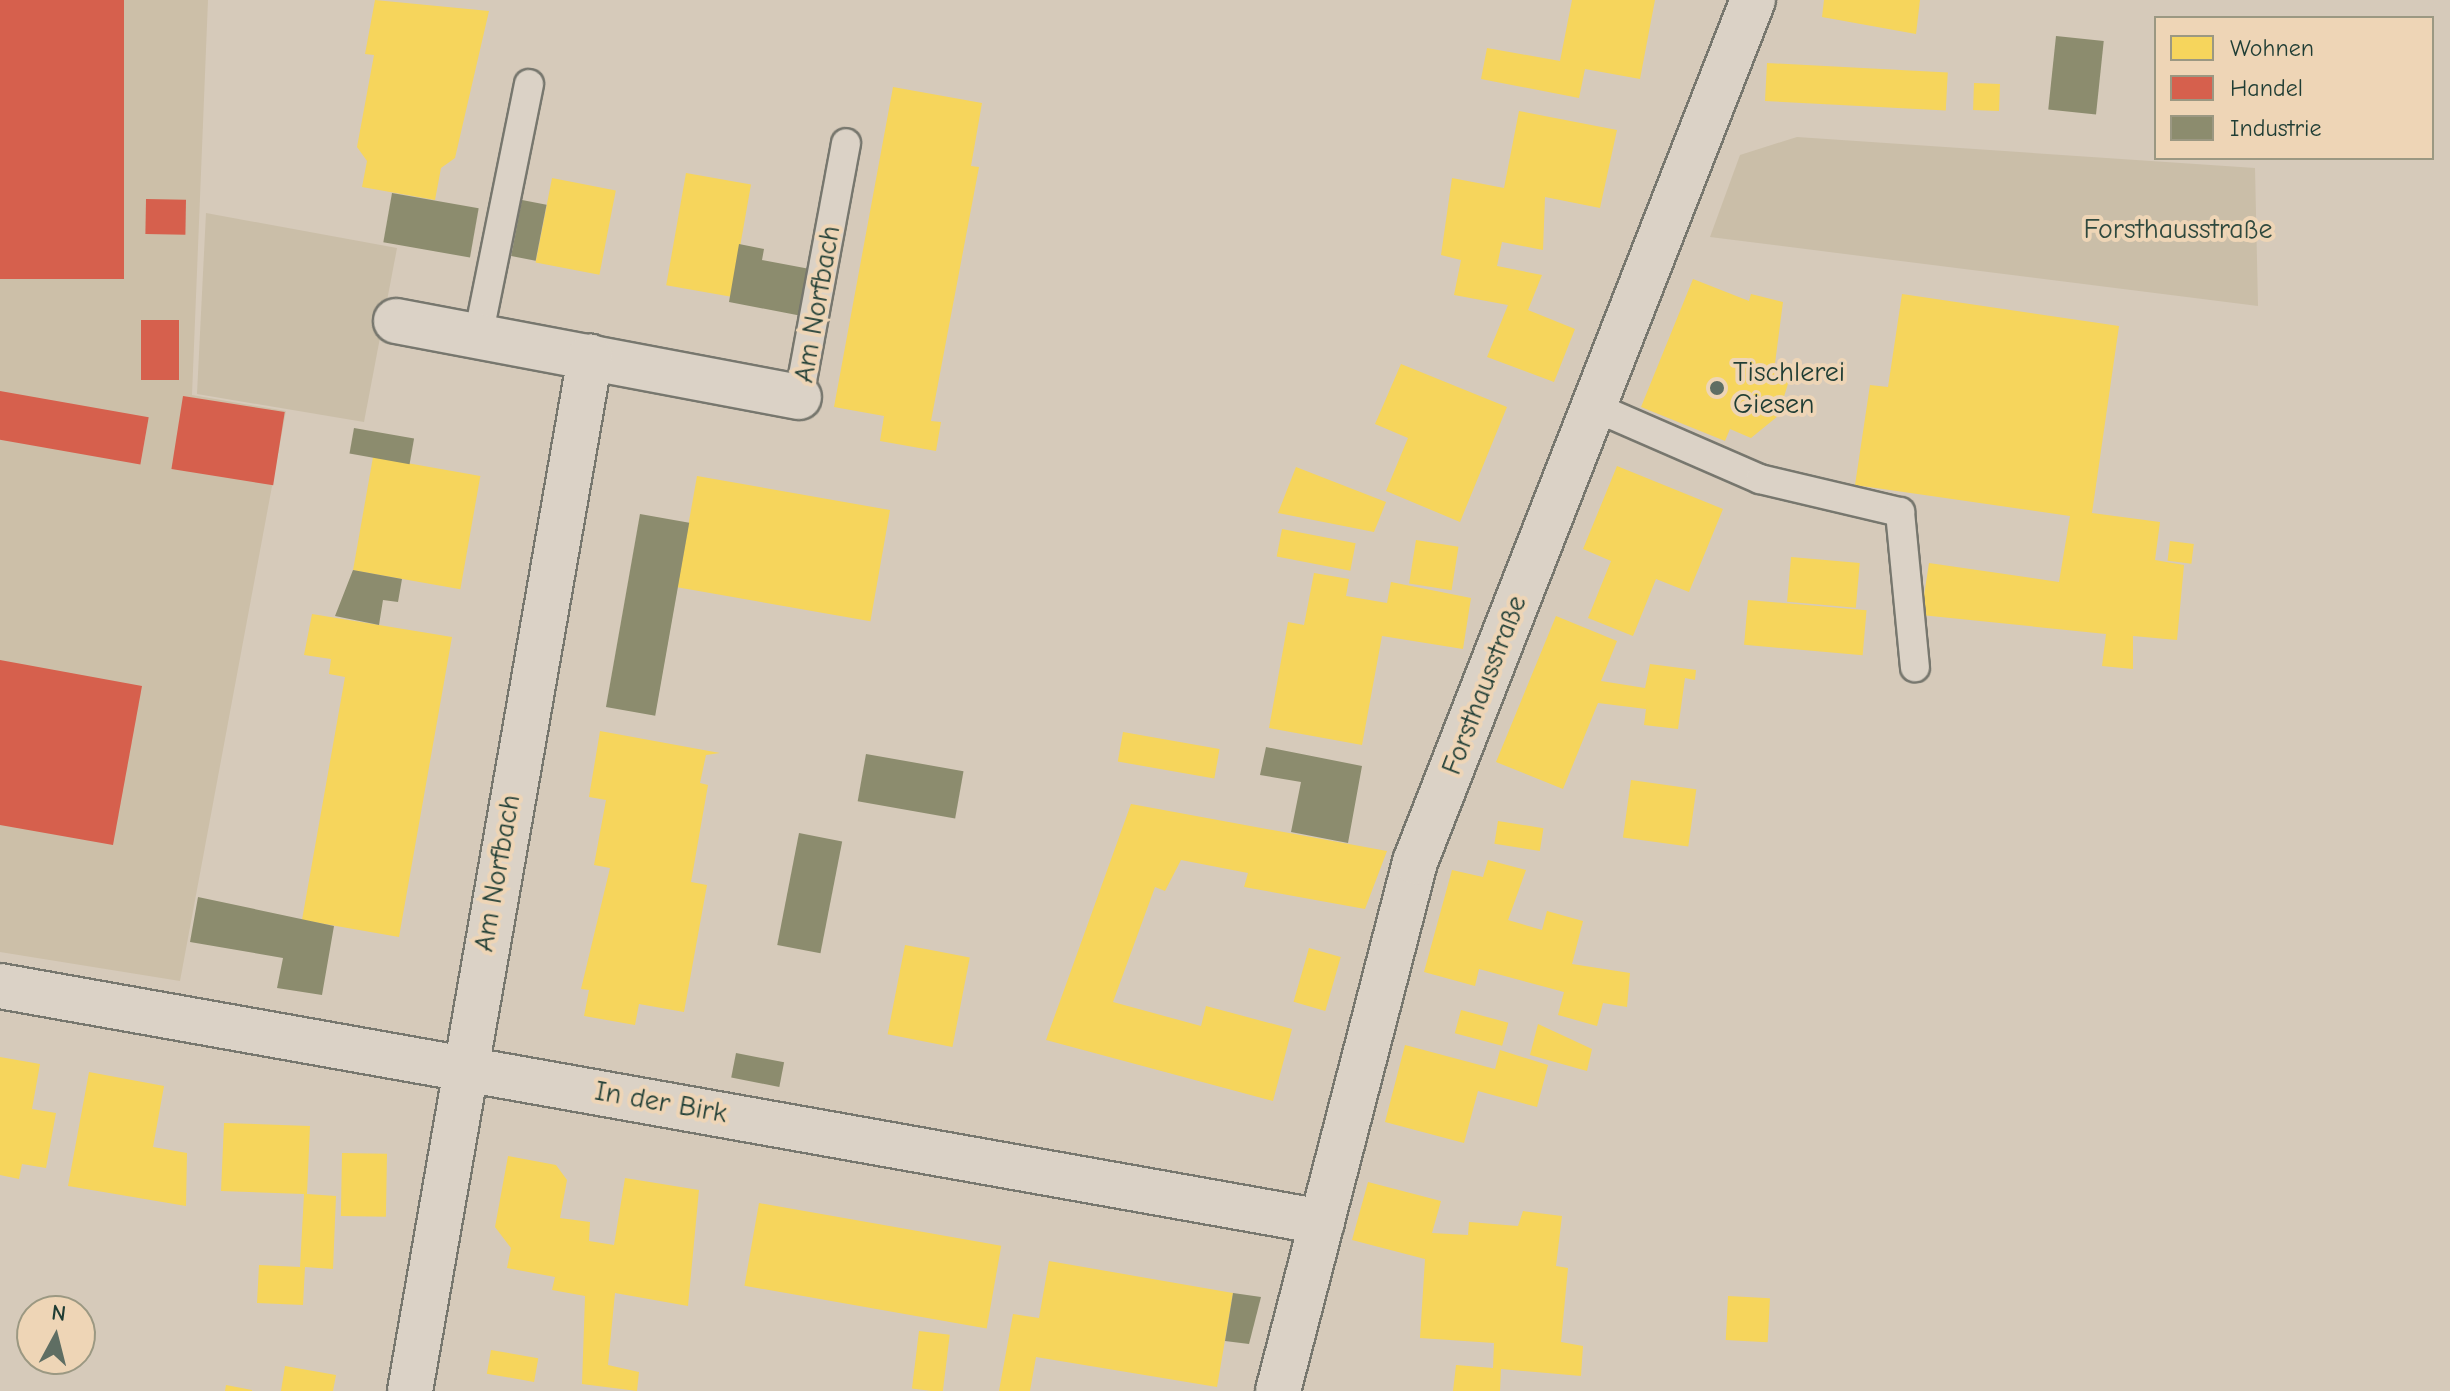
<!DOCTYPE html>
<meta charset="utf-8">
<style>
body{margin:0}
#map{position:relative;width:2450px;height:1391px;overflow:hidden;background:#d6caba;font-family:"Comic Neue",sans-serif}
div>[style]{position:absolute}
.built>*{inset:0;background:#ccbfa8}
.green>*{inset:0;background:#cabea8}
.homes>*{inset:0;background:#f6d55c;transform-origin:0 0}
.shops>*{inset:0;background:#d6604d;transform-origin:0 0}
.industry>*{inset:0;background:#8c8c6e;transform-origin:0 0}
.roads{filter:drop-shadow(2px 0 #77776e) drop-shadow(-2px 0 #77776e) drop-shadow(0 2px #77776e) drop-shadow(0 -2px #77776e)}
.service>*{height:28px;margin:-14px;padding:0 14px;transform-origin:14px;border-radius:14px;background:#dbd2c6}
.minor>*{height:44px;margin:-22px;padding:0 22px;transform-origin:22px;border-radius:22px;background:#dbd2c6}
.dots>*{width:22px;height:22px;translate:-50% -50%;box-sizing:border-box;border:4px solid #eed5b6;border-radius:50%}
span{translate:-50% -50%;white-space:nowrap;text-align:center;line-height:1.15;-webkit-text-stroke:8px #eed5b6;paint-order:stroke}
.park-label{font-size:28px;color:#2f493e}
.street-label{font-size:28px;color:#1f3d34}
.poi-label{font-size:28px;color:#1f3d34}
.left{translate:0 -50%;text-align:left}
.legend{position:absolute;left:2154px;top:16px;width:280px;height:144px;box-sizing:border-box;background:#eed5b6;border:2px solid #9b9882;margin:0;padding:10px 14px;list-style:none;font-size:24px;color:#1f3d34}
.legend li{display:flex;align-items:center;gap:16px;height:40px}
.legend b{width:40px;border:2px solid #9b9882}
.north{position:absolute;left:16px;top:1295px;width:80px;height:80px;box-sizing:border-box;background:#eed5b6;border:2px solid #9b9882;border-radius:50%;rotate:7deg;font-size:22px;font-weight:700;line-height:32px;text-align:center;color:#1f3d34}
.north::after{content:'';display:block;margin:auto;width:28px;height:36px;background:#5f6e63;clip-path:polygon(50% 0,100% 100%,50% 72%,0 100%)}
</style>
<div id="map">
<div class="built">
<i style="clip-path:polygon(0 0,208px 0,192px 395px,286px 411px,180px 981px,0 952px)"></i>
</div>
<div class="green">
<i style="clip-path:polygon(1797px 137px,2255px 168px,2258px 306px,1710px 237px,1740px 155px)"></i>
<i style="clip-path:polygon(206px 213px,397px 248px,364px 422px,197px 394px)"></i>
</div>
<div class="homes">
<i style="clip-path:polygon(375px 0,489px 11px,455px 158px,441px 168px,435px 200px,362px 187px,367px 161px,357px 147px,374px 55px,365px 54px)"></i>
<i style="clip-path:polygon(1572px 0,1655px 0,1640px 79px,1585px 69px,1579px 98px,1481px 79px,1487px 48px,1560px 61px)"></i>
<i style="clip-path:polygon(1824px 0,1920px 0,1916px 34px,1822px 17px)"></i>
<i style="left:1767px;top:63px;width:181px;height:38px;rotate:3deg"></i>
<i style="left:1974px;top:83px;width:26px;height:27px;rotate:2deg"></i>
<i style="clip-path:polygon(893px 87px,982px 103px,971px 166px,979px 167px,931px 421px,941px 422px,936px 451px,880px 441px,884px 416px,834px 407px)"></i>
<i style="clip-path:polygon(1519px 111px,1617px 130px,1600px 208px,1545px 197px,1543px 250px,1502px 242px,1497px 266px,1542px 275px,1528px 310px,1575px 329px,1554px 382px,1487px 357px,1508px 305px,1454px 295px,1461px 260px,1441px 255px,1452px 178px,1504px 188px)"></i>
<i style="left:686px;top:173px;width:66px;height:114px;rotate:10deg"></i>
<i style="left:552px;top:178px;width:65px;height:86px;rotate:11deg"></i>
<i style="clip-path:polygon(1693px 279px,1749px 301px,1751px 294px,1783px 302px,1774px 371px,1791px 374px,1778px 416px,1751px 438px,1730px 429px,1725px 441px,1641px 407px)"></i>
<i style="clip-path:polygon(1902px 294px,2119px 326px,2092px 513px,2160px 522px,2155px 560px,2184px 565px,2177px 640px,2133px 636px,2133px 669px,2102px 666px,2106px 634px,1921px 615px,1929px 563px,2059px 582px,2070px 516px,1855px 485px,1870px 385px,1888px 387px)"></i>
<i style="clip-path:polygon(1401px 364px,1507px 407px,1460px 522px,1386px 491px,1408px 438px,1375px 424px)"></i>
<i style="left:373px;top:457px;width:109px;height:115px;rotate:10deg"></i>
<i style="clip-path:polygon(1617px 466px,1723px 509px,1689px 592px,1656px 579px,1633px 636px,1588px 618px,1611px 561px,1583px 549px)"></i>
<i style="clip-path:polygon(1296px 467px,1386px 502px,1374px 532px,1278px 513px)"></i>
<i style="left:697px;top:476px;width:196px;height:113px;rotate:10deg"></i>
<i style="left:1282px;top:529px;width:75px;height:28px;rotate:11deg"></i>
<i style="left:1416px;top:540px;width:43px;height:44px;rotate:9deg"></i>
<i style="left:2170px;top:541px;width:24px;height:20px;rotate:7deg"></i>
<i style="left:1791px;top:557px;width:69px;height:45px;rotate:5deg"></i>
<i style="clip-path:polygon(1314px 573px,1349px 579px,1346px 596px,1387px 603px,1391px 582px,1471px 598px,1463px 649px,1382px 636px,1362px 745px,1269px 728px,1288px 622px,1304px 625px)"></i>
<i style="left:1748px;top:600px;width:119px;height:45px;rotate:5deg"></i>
<i style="clip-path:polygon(312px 614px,452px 637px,399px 937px,302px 920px,345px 677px,329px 674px,331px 659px,304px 655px)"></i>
<i style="clip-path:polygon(1556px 616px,1617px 641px,1601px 681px,1645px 688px,1650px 664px,1696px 670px,1695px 680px,1685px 678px,1678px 729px,1644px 725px,1646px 709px,1598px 703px,1563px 789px,1496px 762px)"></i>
<i style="clip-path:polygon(600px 731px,720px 753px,706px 755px,700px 783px,708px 785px,691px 882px,707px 885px,684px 1012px,639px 1004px,635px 1025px,584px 1016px,589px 990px,581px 989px,610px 868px,594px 865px,606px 800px,589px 797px)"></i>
<i style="left:1123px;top:732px;width:98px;height:30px;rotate:10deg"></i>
<i style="left:1631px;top:780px;width:66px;height:58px;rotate:8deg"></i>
<i style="clip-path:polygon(1131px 804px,1387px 851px,1365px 909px,1244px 887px,1248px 873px,1181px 860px,1165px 891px,1155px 887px,1113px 1002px,1201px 1026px,1206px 1006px,1292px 1029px,1273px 1101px,1046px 1040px)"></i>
<i style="left:1498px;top:821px;width:46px;height:23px;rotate:9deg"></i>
<i style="clip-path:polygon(1488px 860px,1526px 870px,1508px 920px,1542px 930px,1547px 911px,1583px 921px,1572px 964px,1630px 973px,1627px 1007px,1603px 1003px,1597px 1026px,1558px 1015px,1564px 992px,1479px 969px,1475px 986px,1424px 972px,1452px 870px,1483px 877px)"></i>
<i style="left:905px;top:945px;width:66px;height:91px;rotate:11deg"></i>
<i style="left:1309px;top:948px;width:33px;height:56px;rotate:16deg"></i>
<i style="left:1461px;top:1010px;width:49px;height:24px;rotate:15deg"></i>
<i style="clip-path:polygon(1538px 1024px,1592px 1049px,1587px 1071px,1530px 1055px)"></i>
<i style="clip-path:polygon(1405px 1045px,1495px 1069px,1500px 1050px,1548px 1065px,1537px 1107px,1478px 1091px,1464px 1143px,1385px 1122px)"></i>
<i style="clip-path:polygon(0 1057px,40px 1064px,32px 1109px,56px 1113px,46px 1168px,22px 1164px,19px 1179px,0 1175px)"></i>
<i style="clip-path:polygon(89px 1072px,164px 1086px,153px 1147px,187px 1153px,186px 1206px,68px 1186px)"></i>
<i style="clip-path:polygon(224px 1123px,310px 1126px,307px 1194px,336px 1196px,333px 1269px,305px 1267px,303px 1305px,257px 1303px,259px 1265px,300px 1267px,304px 1194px,221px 1191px)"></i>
<i style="left:342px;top:1153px;width:45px;height:63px;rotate:1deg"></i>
<i style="clip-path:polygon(508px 1156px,556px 1165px,567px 1180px,560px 1218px,590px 1222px,589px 1241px,614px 1245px,625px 1178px,699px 1190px,688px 1306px,615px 1293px,608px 1365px,639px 1372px,637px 1391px,582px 1384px,585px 1296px,552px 1290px,555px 1277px,507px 1268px,511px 1248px,495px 1227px)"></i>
<i style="clip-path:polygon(1368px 1182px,1441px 1201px,1432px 1233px,1468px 1235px,1469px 1222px,1518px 1226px,1523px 1211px,1562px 1216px,1556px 1266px,1568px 1268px,1561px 1342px,1583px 1346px,1581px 1376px,1501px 1369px,1500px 1391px,1453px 1391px,1456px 1365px,1493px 1368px,1494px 1343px,1420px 1338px,1425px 1259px,1352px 1240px)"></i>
<i style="left:759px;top:1203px;width:246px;height:84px;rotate:10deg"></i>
<i style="clip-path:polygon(1049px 1261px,1233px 1293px,1217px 1387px,1036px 1357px,1030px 1391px,999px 1391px,1013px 1314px,1039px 1318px)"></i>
<i style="left:1728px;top:1296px;width:42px;height:44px;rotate:3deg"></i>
<i style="left:919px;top:1331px;width:31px;height:58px;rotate:7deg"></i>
<i style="left:491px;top:1350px;width:48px;height:24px;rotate:10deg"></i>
<i style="clip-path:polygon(285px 1366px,336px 1375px,333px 1391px,281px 1391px)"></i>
<i style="clip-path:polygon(226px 1385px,252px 1390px,252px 1391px,225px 1391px)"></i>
</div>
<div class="shops">
<i style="left:0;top:0;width:124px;height:279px"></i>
<i style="left:146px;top:199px;width:40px;height:35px;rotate:1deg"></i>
<i style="left:141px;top:320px;width:38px;height:60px"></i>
<i style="left:0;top:391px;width:151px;height:48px;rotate:10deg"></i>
<i style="left:183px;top:396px;width:103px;height:74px;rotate:9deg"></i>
<i style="clip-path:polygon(0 660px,142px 686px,113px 845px,0 825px)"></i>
</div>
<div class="industry">
<i style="left:2056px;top:36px;width:48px;height:74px;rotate:6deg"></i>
<i style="left:392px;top:193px;width:88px;height:50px;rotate:10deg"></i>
<i style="left:522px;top:200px;width:25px;height:57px;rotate:11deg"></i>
<i style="clip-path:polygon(739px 244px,764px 249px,762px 260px,810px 269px,802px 316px,729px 302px)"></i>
<i style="left:354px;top:428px;width:61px;height:26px;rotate:10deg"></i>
<i style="left:640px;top:514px;width:50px;height:196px;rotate:10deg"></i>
<i style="clip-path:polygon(353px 570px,402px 579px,398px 602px,383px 600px,379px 625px,335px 616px)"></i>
<i style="clip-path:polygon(1266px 747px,1362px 766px,1348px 843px,1291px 832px,1301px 782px,1260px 775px)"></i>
<i style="left:866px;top:754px;width:99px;height:48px;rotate:10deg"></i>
<i style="left:799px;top:833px;width:44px;height:114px;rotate:11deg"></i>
<i style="clip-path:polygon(198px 897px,334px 926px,322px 995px,277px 988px,283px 958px,190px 942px)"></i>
<i style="left:736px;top:1053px;width:49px;height:25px;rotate:11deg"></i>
<i style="clip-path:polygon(1233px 1293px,1261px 1297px,1249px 1344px,1225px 1341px)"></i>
</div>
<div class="roads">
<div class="service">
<i style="left:478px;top:337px;width:258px;rotate:-78.6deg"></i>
<i style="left:799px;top:397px;width:258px;rotate:-79.5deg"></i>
<i style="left:1592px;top:406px;width:183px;rotate:23.5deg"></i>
<i style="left:1760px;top:479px;width:144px;rotate:13.3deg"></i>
<i style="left:1900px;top:512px;width:156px;rotate:84.5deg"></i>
</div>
<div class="minor">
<i style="left:396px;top:321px;width:410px;rotate:10.7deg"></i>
<i style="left:0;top:986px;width:1343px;rotate:10.12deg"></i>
<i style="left:410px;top:1391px;width:1050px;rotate:-80.12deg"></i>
<i style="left:1278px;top:1391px;width:546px;rotate:-75.48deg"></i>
<i style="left:1415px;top:862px;width:926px;rotate:-68.59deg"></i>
</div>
</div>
<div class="dots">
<i style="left:1717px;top:388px;background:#5f6e63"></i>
</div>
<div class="park-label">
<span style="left:2178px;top:229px">Forsthausstraße</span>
</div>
<div class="street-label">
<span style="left:817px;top:304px;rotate:-80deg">Am Norfbach</span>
<span style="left:1484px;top:685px;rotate:-69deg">Forsthausstraße</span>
<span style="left:497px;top:873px;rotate:-80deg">Am Norfbach</span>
<span style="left:661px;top:1102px;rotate:10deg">In der Birk</span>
</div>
<div class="poi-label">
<span class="left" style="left:1733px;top:388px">Tischlerei<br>Giesen</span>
</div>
<ul class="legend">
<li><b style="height:22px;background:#f6d55c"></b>Wohnen</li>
<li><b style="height:22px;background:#d6604d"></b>Handel</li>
<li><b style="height:22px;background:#8c8c6e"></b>Industrie</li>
</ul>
<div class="north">N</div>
</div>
